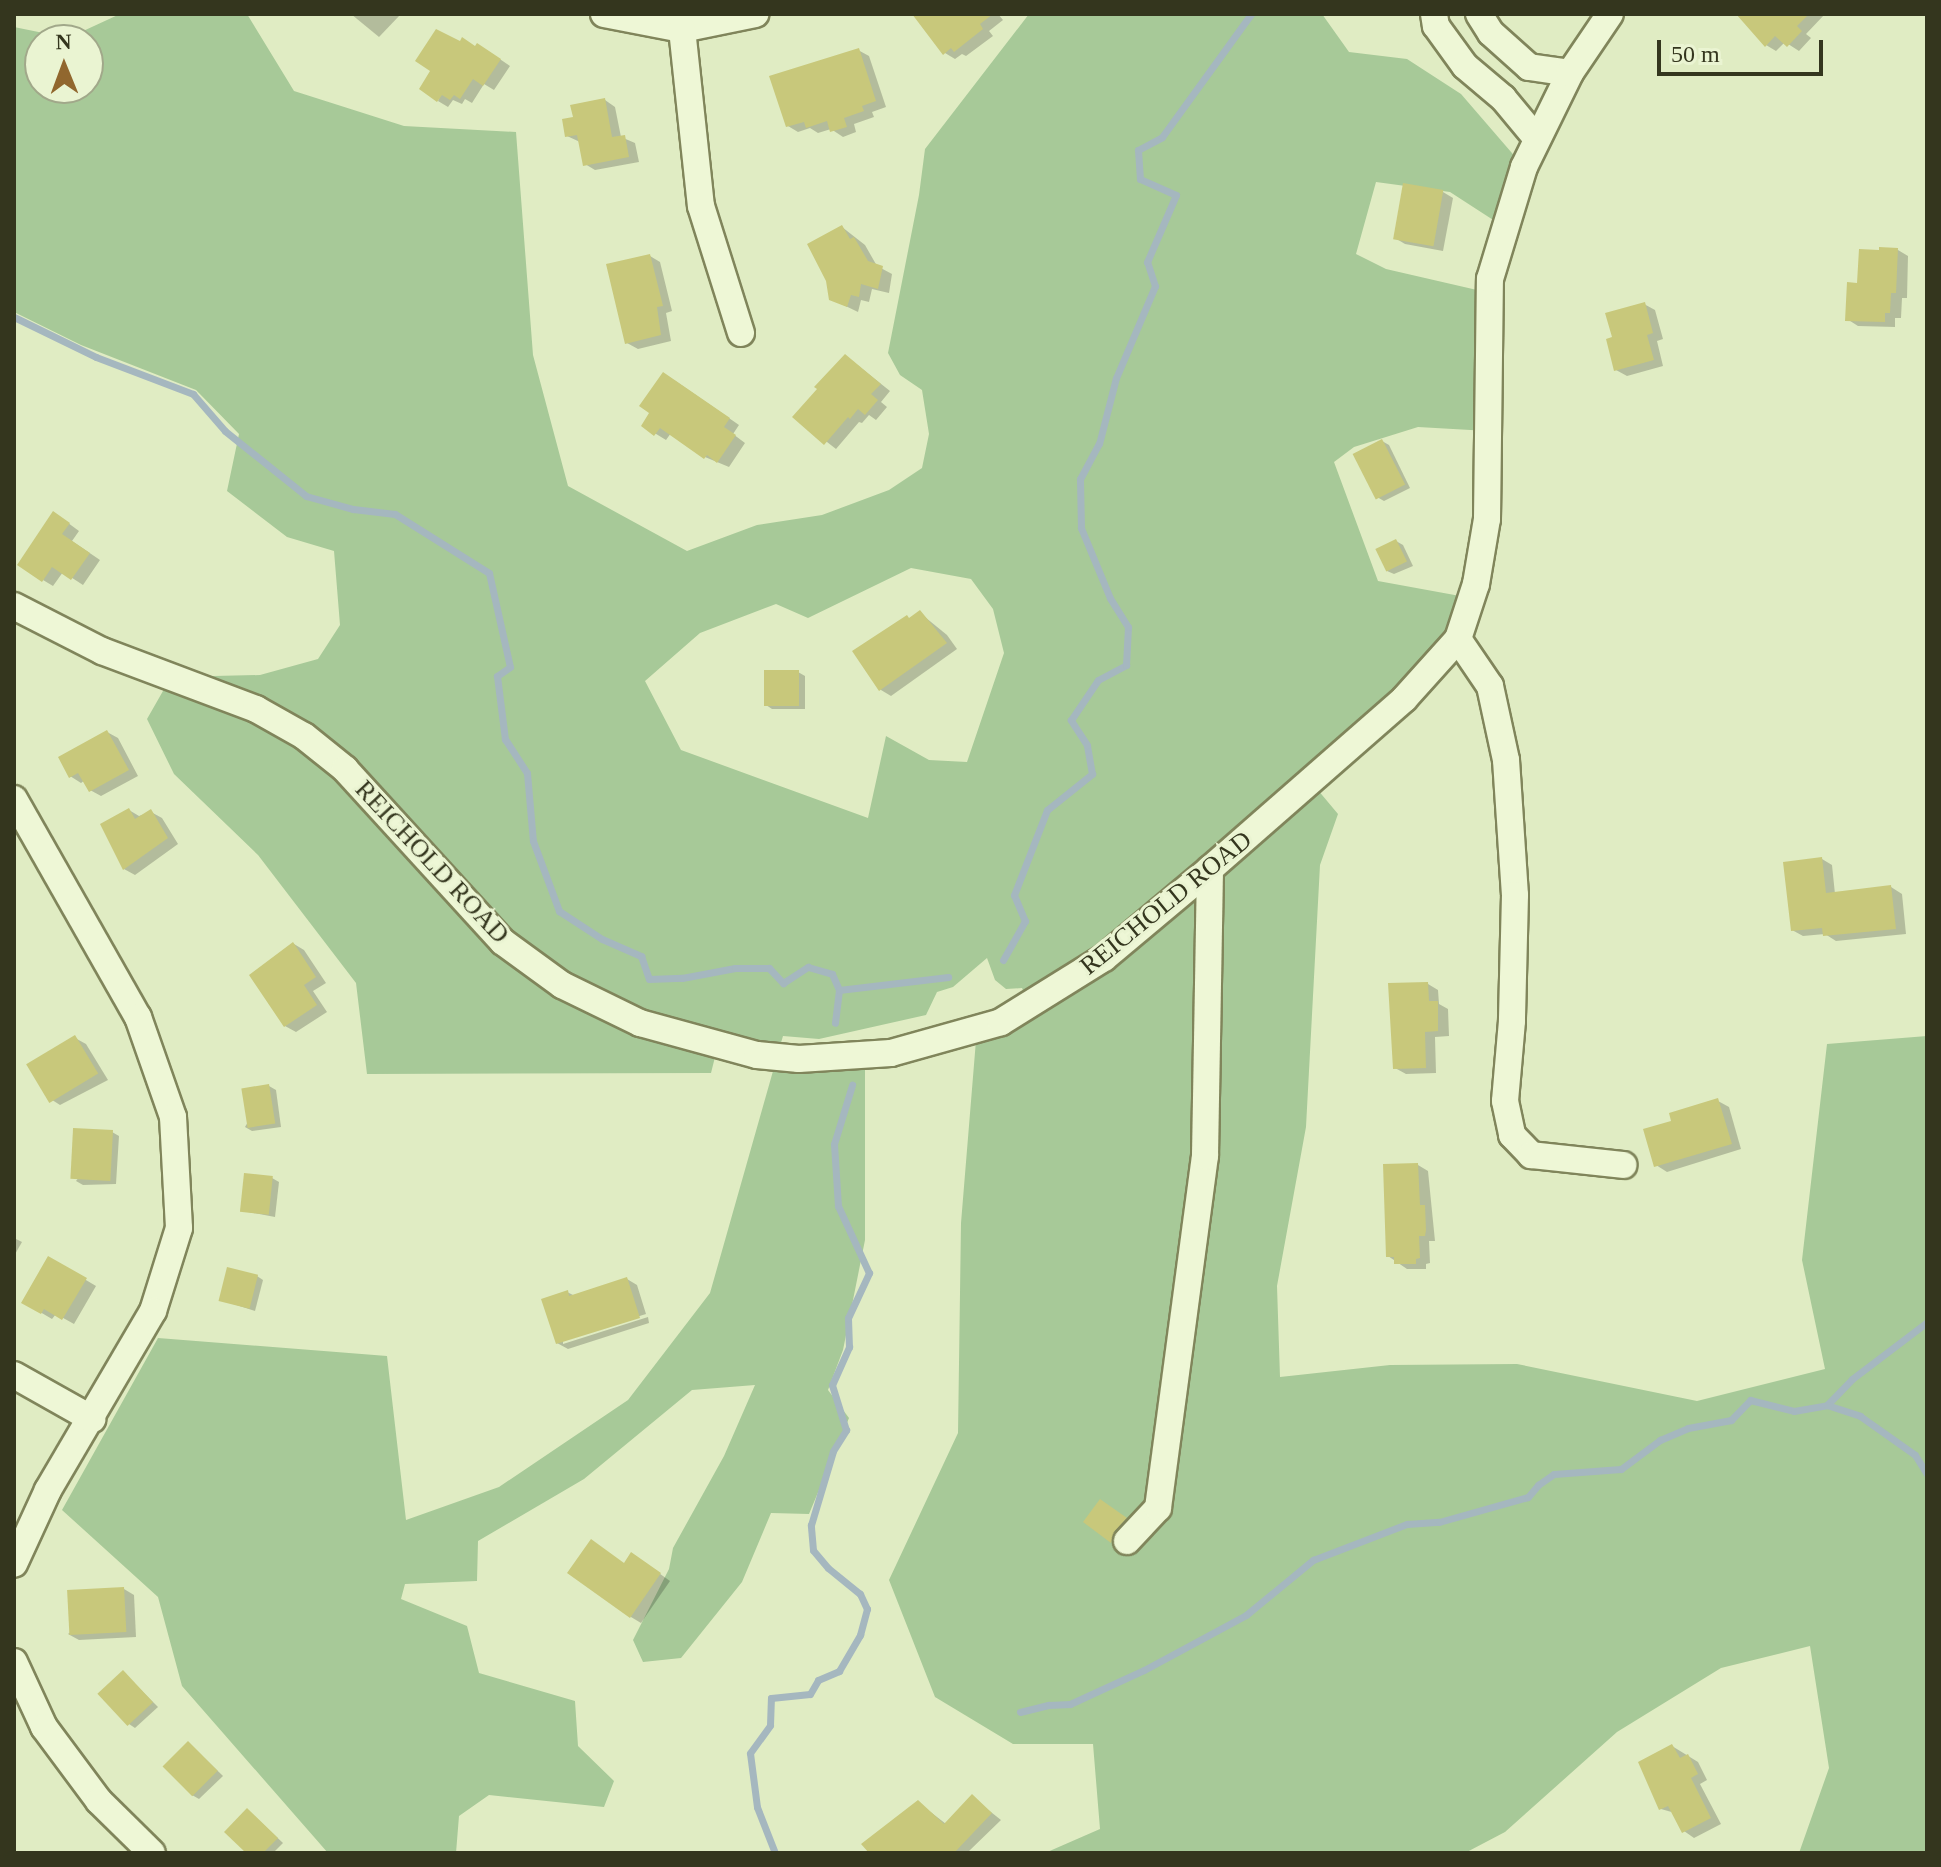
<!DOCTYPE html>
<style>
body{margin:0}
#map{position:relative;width:1941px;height:1867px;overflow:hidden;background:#e0ecc3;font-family:"Times New Roman",serif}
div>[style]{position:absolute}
.green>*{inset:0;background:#a7c998}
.shadow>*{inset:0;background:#0003}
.stream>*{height:7px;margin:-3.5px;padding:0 3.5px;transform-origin:3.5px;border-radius:3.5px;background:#a5b7bf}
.building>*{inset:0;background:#c8c87b;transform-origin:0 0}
.roads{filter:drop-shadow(2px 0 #80855b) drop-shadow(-2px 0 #80855b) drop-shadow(0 2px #80855b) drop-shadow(0 -2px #80855b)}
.minor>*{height:26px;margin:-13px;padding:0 13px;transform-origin:13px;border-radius:13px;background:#eef7d6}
span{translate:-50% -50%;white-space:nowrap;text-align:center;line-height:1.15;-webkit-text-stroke:6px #eaf4d2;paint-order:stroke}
.street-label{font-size:26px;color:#34361e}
.frame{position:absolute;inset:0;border:16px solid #34361e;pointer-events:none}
.north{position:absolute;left:24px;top:24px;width:80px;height:80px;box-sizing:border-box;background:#eaf4d2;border:2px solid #a1a88a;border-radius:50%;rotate:359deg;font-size:22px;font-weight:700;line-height:32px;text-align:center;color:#34361e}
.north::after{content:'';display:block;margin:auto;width:28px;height:36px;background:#91672e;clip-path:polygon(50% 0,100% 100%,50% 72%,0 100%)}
.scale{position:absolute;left:1657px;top:40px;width:166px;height:36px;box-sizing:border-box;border:4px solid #34361e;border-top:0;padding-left:10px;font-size:24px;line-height:28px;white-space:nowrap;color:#34361e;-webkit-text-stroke:6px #eaf4d2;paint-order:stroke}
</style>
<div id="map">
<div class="green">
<i style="clip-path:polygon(evenodd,120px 14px,247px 14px,294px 91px,404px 126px,516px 132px,533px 355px,568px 486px,687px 551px,757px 525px,822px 515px,889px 490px,922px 468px,929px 434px,922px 390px,900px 375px,888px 353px,919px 195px,925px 149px,1029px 14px,1322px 14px,1349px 52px,1407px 59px,1461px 94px,1524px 167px,1504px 227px,1450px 192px,1376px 182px,1356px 254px,1386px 269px,1490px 293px,1488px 431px,1418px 427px,1354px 447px,1334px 462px,1378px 581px,1471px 598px,1458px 639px,1312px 783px,1338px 814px,1320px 865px,1306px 1127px,1277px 1286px,1280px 1377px,1390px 1365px,1517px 1364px,1697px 1401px,1825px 1369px,1802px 1260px,1827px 1044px,1927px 1036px,1927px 1853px,1799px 1853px,1829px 1768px,1810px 1646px,1721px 1668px,1617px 1732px,1505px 1832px,1465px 1853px,1045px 1853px,1100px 1829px,1093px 1744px,1013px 1744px,935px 1697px,889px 1580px,958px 1433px,961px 1223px,977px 1028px,1029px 1004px,1022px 988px,1006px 989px,995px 980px,987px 958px,953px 987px,937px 992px,926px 1015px,819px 1039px,783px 1036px,777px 1056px,865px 1054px,865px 1240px,843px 1350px,828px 1390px,849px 1418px,809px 1514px,771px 1513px,742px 1582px,681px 1658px,643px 1662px,633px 1640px,669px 1569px,673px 1548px,724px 1456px,755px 1385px,692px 1390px,584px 1479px,478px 1541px,477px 1581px,405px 1584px,401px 1599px,467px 1626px,479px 1673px,575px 1701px,578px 1746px,614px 1781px,604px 1807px,489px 1795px,459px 1816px,456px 1853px,328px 1853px,182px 1686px,158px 1597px,62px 1510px,158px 1338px,387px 1356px,406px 1520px,499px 1487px,628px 1400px,710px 1293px,777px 1057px,718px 1045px,711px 1073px,367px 1074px,356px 983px,258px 855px,174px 774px,147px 719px,171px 677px,260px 675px,318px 659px,340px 625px,334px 551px,287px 537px,227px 491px,239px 434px,196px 390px,81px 345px,14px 312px,14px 27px,68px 38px,120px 14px,40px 40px,88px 40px,88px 88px,40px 88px,40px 40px,120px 14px,911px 568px,971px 579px,993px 609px,1004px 653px,967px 762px,929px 760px,886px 736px,868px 818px,681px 750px,645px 681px,700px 633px,776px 604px,808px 618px,911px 568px)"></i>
</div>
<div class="shadow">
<i style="clip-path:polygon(351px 14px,401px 14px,379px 37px)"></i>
<i style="clip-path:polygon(914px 14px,998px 14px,1003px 20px,989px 31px,993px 36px,966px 56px,962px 54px,955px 59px,945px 53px)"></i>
<i style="clip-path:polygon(1748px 14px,1825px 14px,1806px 34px,1811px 38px,1799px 51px,1785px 42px,1776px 51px,1766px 45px)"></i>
<i style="clip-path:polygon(461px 44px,488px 51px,510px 66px,494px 90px,484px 84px,472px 103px,465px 99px,462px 104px,453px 100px,448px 107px,438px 101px)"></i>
<i style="clip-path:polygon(858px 50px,869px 56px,886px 107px,872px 112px,874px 117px,854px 124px,856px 132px,843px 137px,831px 129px,818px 133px,810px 128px,798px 132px,788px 126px)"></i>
<i style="clip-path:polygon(605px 100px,615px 107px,621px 137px,635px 143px,639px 162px,595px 170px,585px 164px,580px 142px,567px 136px,575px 119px)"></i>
<i style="clip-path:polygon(1405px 185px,1443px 192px,1453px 198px,1443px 251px,1405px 244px,1395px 238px)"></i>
<i style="clip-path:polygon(842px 227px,865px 245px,877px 266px,892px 274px,889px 293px,872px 289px,869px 302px,861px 300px,858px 312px,831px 299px,828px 280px)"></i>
<i style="clip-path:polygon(1898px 250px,1908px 256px,1907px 298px,1902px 298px,1901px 318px,1895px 318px,1895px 327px,1858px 326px,1847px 319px,1859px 285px,1861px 251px)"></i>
<i style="clip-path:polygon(650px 256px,660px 262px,672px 311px,666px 313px,671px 341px,638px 349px,627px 343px)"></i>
<i style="clip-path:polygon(1644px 304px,1655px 310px,1663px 339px,1657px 341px,1663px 366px,1627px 376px,1616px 370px,1614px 338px)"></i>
<i style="clip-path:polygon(846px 356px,890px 391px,881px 402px,887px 407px,876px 420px,869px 415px,862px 423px,859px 422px,836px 449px,795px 417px)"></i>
<i style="clip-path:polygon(674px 380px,739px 425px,733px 434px,745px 443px,729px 467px,705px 457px,671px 433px,666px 440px,643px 426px)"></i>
<i style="clip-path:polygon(1382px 441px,1389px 445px,1410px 488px,1384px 501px,1377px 497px)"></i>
<i style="clip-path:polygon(64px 520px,79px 531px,72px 541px,100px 560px,83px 585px,63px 572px,53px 586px,43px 580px)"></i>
<i style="clip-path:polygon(1396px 541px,1403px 545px,1413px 566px,1394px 574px,1387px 571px)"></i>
<i style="clip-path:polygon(920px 613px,947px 635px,957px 649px,891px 696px,881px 690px,855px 651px)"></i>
<i style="clip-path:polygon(798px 672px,805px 676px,805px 709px,772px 709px,766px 705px)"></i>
<i style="clip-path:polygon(107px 732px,118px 738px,138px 776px,101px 796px,90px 790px,85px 780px,81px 783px,70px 776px)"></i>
<i style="clip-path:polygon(129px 810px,139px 816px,151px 812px,162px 818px,178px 844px,135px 875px,124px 869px)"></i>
<i style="clip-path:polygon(1822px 859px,1832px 865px,1835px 894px,1891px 887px,1902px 894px,1906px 934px,1836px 941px,1825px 934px,1803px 936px,1792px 930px)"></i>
<i style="clip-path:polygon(294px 944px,304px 950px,326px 983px,313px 991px,327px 1012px,296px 1032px,285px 1026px)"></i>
<i style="clip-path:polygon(1428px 984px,1438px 990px,1439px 1004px,1448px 1009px,1449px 1036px,1435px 1037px,1436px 1073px,1406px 1074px,1395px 1068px)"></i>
<i style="clip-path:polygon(75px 1038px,86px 1044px,108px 1080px,60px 1105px,49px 1098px)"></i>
<i style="clip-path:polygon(269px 1086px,276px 1090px,281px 1127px,252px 1131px,245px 1127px)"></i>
<i style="clip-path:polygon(1718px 1101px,1729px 1107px,1741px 1149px,1667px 1172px,1656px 1165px,1674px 1122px)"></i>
<i style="clip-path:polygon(112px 1132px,119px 1136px,116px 1184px,83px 1185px,76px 1181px)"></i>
<i style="clip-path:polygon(1418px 1165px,1428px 1171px,1435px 1241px,1429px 1241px,1430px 1263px,1426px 1264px,1426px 1269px,1407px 1269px,1388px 1256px)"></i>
<i style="clip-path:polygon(272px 1178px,279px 1182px,275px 1217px,243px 1211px)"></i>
<i style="clip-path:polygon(14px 1238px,22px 1242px,14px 1256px)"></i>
<i style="clip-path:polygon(49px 1258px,96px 1286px,74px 1324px,56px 1314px,52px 1319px,23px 1302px)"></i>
<i style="clip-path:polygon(257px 1276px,263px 1280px,255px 1311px,221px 1300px)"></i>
<i style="clip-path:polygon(627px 1279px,637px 1285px,646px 1314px,563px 1340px,563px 1344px,648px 1317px,649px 1323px,568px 1349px,557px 1343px,567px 1292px,575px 1296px)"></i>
<i style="clip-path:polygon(1107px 1505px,1132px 1523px,1118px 1544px,1086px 1522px)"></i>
<i style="clip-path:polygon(642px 1561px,670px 1581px,641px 1623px,631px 1617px,625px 1564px)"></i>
<i style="clip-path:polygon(124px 1589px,134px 1595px,136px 1637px,79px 1640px,68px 1634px)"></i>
<i style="clip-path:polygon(123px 1672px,158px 1707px,135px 1728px,129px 1724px)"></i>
<i style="clip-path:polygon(189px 1743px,223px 1776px,199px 1799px,192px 1795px)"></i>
<i style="clip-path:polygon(1672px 1746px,1698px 1762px,1707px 1780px,1700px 1784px,1721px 1824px,1694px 1838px,1684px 1831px,1675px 1813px,1661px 1809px)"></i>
<i style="clip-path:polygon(972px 1797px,1001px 1820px,967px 1853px,873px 1853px,919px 1803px,946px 1824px)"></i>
<i style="clip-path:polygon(248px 1810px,283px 1843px,273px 1853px,254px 1853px)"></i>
</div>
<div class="stream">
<i style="left:14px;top:317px;width:91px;rotate:26deg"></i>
<i style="left:96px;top:357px;width:104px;rotate:20.9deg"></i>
<i style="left:193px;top:394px;width:49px;rotate:49.1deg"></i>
<i style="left:225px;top:431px;width:104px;rotate:38.7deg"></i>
<i style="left:306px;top:496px;width:49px;rotate:15.5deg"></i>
<i style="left:353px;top:509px;width:42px;rotate:6.8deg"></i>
<i style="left:395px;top:514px;width:111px;rotate:32.1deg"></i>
<i style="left:489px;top:573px;width:96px;rotate:77.4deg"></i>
<i style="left:510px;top:667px;width:16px;rotate:145deg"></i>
<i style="left:497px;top:676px;width:64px;rotate:82.8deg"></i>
<i style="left:505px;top:739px;width:40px;rotate:57.1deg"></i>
<i style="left:527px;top:773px;width:68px;rotate:85deg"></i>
<i style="left:533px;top:841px;width:75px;rotate:69.6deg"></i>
<i style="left:559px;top:911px;width:51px;rotate:33.1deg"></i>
<i style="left:602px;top:939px;width:43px;rotate:23.6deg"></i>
<i style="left:641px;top:956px;width:24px;rotate:71deg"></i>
<i style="left:649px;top:979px;width:33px;rotate:-2deg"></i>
<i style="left:682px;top:978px;width:54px;rotate:-10.7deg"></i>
<i style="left:735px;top:968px;width:34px"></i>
<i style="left:769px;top:968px;width:21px;rotate:47deg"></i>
<i style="left:783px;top:983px;width:30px;rotate:-33deg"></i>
<i style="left:808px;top:967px;width:25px;rotate:16deg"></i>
<i style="left:832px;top:974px;width:17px;rotate:66deg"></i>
<i style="left:839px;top:990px;width:33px;rotate:97deg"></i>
<i style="left:1003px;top:960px;width:45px;rotate:-60.6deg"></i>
<i style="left:1025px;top:921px;width:28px;rotate:-113deg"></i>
<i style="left:1014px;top:895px;width:91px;rotate:-68.8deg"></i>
<i style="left:1047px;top:810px;width:58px;rotate:-38.7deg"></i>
<i style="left:1092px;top:774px;width:29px;rotate:-100deg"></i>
<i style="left:1087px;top:745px;width:30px;rotate:-123deg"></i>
<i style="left:1071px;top:720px;width:48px;rotate:-56deg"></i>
<i style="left:1098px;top:680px;width:32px;rotate:-28deg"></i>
<i style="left:1126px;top:665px;width:38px;rotate:-87deg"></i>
<i style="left:1128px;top:627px;width:34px;rotate:-122deg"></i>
<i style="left:1110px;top:598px;width:76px;rotate:-112.5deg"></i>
<i style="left:1081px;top:528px;width:49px;rotate:-91.2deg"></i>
<i style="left:1080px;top:479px;width:40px;rotate:-62deg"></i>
<i style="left:1099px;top:444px;width:68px;rotate:-75.6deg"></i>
<i style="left:1116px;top:378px;width:100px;rotate:-67deg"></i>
<i style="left:1155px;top:286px;width:25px;rotate:-108deg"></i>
<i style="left:1147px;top:262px;width:73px;rotate:-66.6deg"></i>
<i style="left:1176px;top:195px;width:39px;rotate:-156deg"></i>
<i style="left:1140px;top:179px;width:29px;rotate:-94deg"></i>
<i style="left:1138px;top:150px;width:27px;rotate:-28deg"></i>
<i style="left:1162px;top:137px;width:152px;rotate:-54.1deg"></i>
<i style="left:839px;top:990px;width:110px;rotate:-6.8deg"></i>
<i style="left:1827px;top:1405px;width:36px;rotate:-46deg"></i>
<i style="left:1852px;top:1379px;width:94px;rotate:-37.2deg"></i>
<i style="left:1020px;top:1712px;width:30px;rotate:-14deg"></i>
<i style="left:1049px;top:1705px;width:21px;rotate:-3deg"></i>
<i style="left:1070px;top:1704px;width:81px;rotate:-24.7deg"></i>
<i style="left:1144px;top:1670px;width:116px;rotate:-28.3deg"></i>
<i style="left:1246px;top:1615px;width:87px;rotate:-39.4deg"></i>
<i style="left:1313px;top:1560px;width:101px;rotate:-21deg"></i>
<i style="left:1407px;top:1524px;width:32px;rotate:-4deg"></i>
<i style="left:1439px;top:1522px;width:92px;rotate:-15.7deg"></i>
<i style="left:1528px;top:1497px;width:16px;rotate:-50deg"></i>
<i style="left:1538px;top:1485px;width:19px;rotate:-35deg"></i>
<i style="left:1554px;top:1474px;width:67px;rotate:-4.3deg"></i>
<i style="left:1621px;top:1469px;width:49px;rotate:-36.6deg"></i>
<i style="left:1660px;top:1440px;width:30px;rotate:-23deg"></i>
<i style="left:1688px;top:1428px;width:44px;rotate:-10.5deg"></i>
<i style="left:1731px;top:1420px;width:28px;rotate:-46deg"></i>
<i style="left:1750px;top:1400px;width:45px;rotate:14deg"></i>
<i style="left:1794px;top:1411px;width:34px;rotate:-10deg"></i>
<i style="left:1827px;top:1405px;width:35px;rotate:18deg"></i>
<i style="left:1860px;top:1416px;width:67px;rotate:35.3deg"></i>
<i style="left:1915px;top:1455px;width:22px;rotate:58deg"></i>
<i style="left:775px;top:1853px;width:49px;rotate:-111.4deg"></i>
<i style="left:757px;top:1807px;width:54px;rotate:-97.4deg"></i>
<i style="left:750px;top:1753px;width:34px;rotate:-54deg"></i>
<i style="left:770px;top:1725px;width:27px;rotate:-88deg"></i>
<i style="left:771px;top:1698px;width:39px;rotate:-6deg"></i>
<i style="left:810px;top:1694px;width:16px;rotate:-60deg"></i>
<i style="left:818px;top:1680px;width:23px;rotate:-23deg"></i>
<i style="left:839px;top:1671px;width:42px;rotate:-59.7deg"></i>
<i style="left:860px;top:1635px;width:27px;rotate:-75deg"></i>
<i style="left:867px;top:1609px;width:17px;rotate:-115deg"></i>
<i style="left:860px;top:1594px;width:41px;rotate:-140.9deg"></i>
<i style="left:828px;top:1568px;width:23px;rotate:-130deg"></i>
<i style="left:813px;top:1550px;width:25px;rotate:-95deg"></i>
<i style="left:811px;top:1525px;width:77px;rotate:-73.4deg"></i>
<i style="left:833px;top:1451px;width:25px;rotate:-58deg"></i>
<i style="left:846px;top:1430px;width:47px;rotate:-107.3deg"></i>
<i style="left:832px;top:1385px;width:42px;rotate:-65.9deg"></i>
<i style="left:849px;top:1347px;width:29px;rotate:-92deg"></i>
<i style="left:848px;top:1318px;width:50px;rotate:-65deg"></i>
<i style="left:869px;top:1273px;width:74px;rotate:-114.8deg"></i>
<i style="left:838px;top:1206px;width:62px;rotate:-93.7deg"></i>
<i style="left:834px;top:1144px;width:62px;rotate:-73deg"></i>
</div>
<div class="building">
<i style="clip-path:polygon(912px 14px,993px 14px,980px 24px,983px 29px,954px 52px,951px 48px,943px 55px)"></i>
<i style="clip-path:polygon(1736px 14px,1809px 14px,1797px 26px,1802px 31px,1787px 47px,1775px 36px,1765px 47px)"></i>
<i style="clip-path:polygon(436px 29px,460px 41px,462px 37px,475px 46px,477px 43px,501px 59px,483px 86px,473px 79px,460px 99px,454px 95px,450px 100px,442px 95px,437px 102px,419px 89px,430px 71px,415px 61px)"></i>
<i style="clip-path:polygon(859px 48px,876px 101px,862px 106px,864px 111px,844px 118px,847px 127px,830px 132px,827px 121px,806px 128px,804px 122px,786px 127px,769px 76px)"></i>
<i style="clip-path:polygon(605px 98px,612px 137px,625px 135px,629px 157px,583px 166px,577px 135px,565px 137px,562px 119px,573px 117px,570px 105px)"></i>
<i style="left:1403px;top:183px;width:41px;height:57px;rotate:10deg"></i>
<i style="clip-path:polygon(842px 225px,850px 239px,854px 237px,868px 261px,883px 266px,878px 289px,861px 284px,859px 297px,851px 295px,847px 307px,829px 300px,826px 281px,807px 244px)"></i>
<i style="clip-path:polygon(1879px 247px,1898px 248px,1896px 293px,1891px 293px,1890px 313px,1885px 313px,1885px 322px,1845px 321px,1847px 282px,1857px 283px,1859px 249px,1879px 250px)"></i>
<i style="clip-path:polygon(650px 254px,663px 306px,657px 307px,661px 335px,625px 344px,606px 264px)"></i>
<i style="clip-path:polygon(1645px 302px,1653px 333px,1647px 335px,1654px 360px,1614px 371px,1606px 339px,1612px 337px,1605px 313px)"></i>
<i style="clip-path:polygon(845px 354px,881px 384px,871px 394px,878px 400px,865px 415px,858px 409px,850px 419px,848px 417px,824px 445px,792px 417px,817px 389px,814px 387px)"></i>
<i style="clip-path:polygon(663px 372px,730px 418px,724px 427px,736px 435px,717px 463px,707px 455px,704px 459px,660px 428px,654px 436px,641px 426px,649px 413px,639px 406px)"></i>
<i style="left:1382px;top:439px;width:51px;height:33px;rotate:63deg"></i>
<i style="clip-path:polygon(53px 511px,70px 523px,62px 534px,90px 553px,71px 580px,52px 567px,42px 582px,17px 565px)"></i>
<i style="left:1396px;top:539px;width:25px;height:23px;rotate:64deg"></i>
<i style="clip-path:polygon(920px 610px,947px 643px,879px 691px,852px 651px,907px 615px,909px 618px)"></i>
<i style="left:764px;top:670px;width:35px;height:36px"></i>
<i style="clip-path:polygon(107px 730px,129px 770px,89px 792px,78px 773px,69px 778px,58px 757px)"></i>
<i style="clip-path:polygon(129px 808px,135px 819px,151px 809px,168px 838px,123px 870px,100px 824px)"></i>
<i style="clip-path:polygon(1822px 857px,1826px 893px,1891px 885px,1896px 929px,1823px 936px,1822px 928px,1791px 931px,1783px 862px)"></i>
<i style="clip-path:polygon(293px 942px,316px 977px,304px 985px,317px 1005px,284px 1027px,249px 975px)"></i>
<i style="clip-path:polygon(1428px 982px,1429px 1001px,1438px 1001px,1438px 1031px,1425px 1032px,1426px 1068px,1393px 1069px,1388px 983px)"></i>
<i style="left:75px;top:1035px;width:45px;height:57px;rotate:59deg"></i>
<i style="left:269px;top:1084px;width:40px;height:28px;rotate:81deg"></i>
<i style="clip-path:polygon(1718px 1098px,1732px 1144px,1654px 1167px,1643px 1129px,1671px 1121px,1669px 1113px)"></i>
<i style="left:113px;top:1130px;width:51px;height:40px;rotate:93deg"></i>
<i style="clip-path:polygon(1418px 1163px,1420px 1205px,1425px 1205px,1426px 1230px,1425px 1236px,1419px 1236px,1420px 1258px,1416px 1259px,1416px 1264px,1394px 1264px,1394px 1257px,1386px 1257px,1383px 1164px)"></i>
<i style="left:244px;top:1173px;width:29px;height:39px;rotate:6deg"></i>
<i style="clip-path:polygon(48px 1256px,87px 1278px,62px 1320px,44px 1309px,41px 1314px,21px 1303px)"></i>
<i style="left:227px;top:1267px;width:32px;height:35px;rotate:14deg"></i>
<i style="clip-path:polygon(627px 1277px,640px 1318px,556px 1344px,541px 1299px,568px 1290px,569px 1296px)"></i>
<i style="clip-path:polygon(1100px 1499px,1127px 1518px,1115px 1531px,1111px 1543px,1083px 1522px)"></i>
<i style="clip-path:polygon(591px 1539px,624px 1563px,631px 1552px,661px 1573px,630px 1618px,567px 1573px)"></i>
<i style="left:124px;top:1587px;width:45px;height:57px;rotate:87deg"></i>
<i style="left:123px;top:1670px;width:44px;height:35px;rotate:47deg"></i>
<i style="left:188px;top:1741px;width:42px;height:36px;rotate:45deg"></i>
<i style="clip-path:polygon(1672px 1744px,1680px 1758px,1688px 1754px,1698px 1774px,1691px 1778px,1711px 1818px,1682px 1833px,1668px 1806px,1659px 1810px,1638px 1762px)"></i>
<i style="clip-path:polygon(972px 1794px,992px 1813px,954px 1853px,869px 1853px,861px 1844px,918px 1800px,944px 1824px)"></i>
<i style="clip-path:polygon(247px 1808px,278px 1838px,263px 1853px,246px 1853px,224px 1832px)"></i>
</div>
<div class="roads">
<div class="minor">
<i style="left:604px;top:14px;width:79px;rotate:10.9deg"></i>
<i style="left:682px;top:29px;width:75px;rotate:-11.6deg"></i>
<i style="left:1434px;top:14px;width:12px;rotate:81deg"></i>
<i style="left:1436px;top:26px;width:49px;rotate:54.1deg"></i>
<i style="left:1465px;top:66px;width:50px;rotate:40.1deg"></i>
<i style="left:1503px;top:98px;width:53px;rotate:50.3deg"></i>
<i style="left:1479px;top:14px;width:22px;rotate:58deg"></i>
<i style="left:1491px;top:33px;width:51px;rotate:41.8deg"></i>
<i style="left:1529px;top:67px;width:41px;rotate:8.3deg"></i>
<i style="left:682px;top:29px;width:178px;rotate:83.9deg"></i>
<i style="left:701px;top:206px;width:133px;rotate:72.5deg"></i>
<i style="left:14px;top:606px;width:99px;rotate:27.1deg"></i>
<i style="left:102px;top:651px;width:165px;rotate:20.6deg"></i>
<i style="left:256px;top:709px;width:55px;rotate:29.4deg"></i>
<i style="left:304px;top:736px;width:53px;rotate:38.8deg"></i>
<i style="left:345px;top:769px;width:234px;rotate:47.6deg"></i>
<i style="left:503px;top:942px;width:73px;rotate:36.1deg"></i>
<i style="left:562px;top:985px;width:87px;rotate:26deg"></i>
<i style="left:640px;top:1023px;width:121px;rotate:15.3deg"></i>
<i style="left:757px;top:1055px;width:42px;rotate:5.4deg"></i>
<i style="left:799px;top:1059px;width:92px;rotate:-3.7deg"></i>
<i style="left:891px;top:1053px;width:114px;rotate:-15.7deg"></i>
<i style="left:1001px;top:1022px;width:121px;rotate:-31.9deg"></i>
<i style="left:1104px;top:958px;width:138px;rotate:-40deg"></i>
<i style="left:1210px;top:869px;width:258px;rotate:-41.2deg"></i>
<i style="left:1404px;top:699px;width:81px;rotate:-48deg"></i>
<i style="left:1458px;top:639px;width:58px;rotate:-71.9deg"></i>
<i style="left:1476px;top:584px;width:66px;rotate:-80.4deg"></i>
<i style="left:1487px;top:519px;width:240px;rotate:-89.3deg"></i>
<i style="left:1490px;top:279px;width:117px;rotate:-73.1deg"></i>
<i style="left:1524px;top:167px;width:105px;rotate:-63.9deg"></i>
<i style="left:1570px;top:73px;width:71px;rotate:-55.9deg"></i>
<i style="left:1458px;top:639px;width:57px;rotate:55.8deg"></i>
<i style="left:1490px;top:686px;width:76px;rotate:77.8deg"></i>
<i style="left:1506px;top:760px;width:135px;rotate:86.2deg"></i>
<i style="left:1515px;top:895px;width:126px;rotate:91.4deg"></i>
<i style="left:1512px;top:1021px;width:80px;rotate:95deg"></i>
<i style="left:1505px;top:1101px;width:35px;rotate:78deg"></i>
<i style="left:1512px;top:1135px;width:28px;rotate:46deg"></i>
<i style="left:1531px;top:1155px;width:93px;rotate:6.2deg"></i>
<i style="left:14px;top:799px;width:251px;rotate:60.4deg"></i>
<i style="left:138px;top:1017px;width:106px;rotate:70.7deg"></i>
<i style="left:173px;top:1117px;width:111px;rotate:86.9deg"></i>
<i style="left:179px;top:1228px;width:87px;rotate:107.4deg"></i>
<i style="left:153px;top:1311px;width:208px;rotate:120.4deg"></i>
<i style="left:48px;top:1490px;width:81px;rotate:114.7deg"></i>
<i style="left:14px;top:1375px;width:90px;rotate:29.4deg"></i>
<i style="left:1127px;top:1541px;width:45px;rotate:-46.8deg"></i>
<i style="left:1158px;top:1508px;width:355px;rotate:-82.4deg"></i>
<i style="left:1205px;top:1156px;width:287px;rotate:-89deg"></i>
<i style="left:14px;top:1662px;width:72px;rotate:65.2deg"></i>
<i style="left:44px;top:1727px;width:92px;rotate:53.4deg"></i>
<i style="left:99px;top:1801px;width:74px;rotate:44.5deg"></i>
</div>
</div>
<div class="street-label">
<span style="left:432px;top:862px;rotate:47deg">REICHOLD ROAD</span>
<span style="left:1166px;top:903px;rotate:-39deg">REICHOLD ROAD</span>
</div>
<div class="frame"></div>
<div class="north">N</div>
<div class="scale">50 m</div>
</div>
